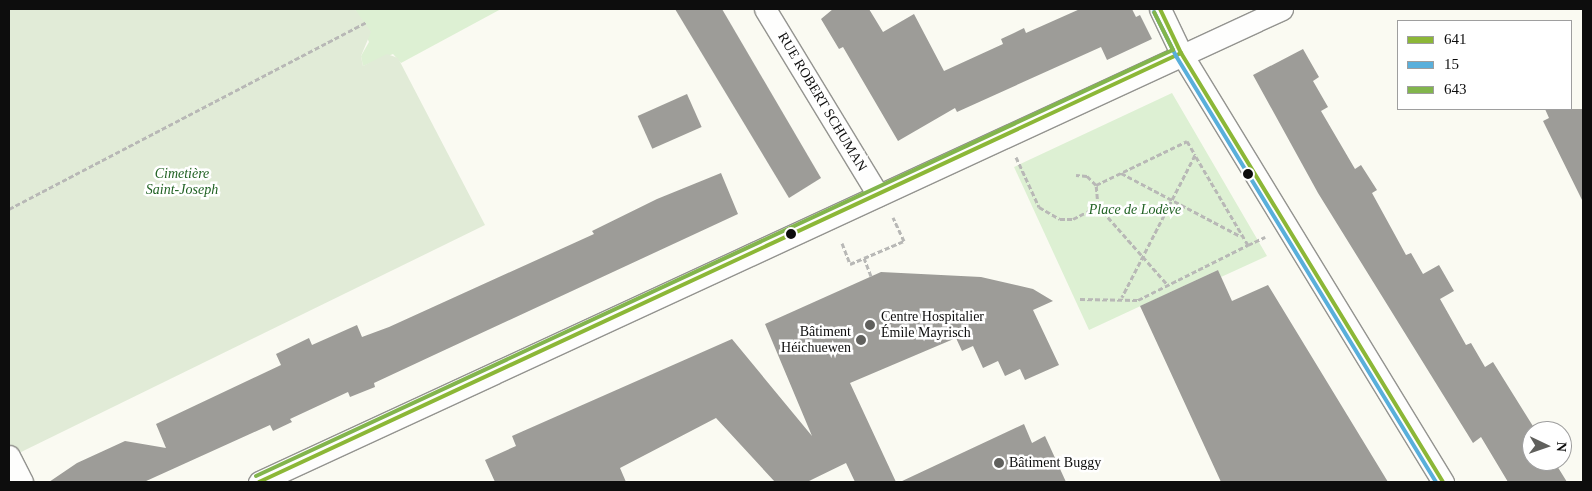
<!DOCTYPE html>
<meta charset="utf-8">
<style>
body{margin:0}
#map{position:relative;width:1592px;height:491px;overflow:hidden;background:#fafaf2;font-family:Georgia,serif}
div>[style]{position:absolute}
.green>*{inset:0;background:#ddf0d3}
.cemetery>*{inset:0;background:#e1ebd7}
.building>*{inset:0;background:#9d9c98;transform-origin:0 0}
.path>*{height:3px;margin-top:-1.5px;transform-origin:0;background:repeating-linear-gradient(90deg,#b8b8b6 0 5px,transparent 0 7.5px)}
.roads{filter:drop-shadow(1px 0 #949490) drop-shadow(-1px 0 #949490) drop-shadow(0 1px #949490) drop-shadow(0 -1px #949490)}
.minor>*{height:21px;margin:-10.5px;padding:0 10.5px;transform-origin:10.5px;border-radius:10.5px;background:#fefefd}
.bus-1>*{height:4px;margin:-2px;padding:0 2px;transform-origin:2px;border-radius:2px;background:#8cb737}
.bus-2>*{height:4px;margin:-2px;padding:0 2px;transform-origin:2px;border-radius:2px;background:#59afdb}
.bus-3>*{height:4px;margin:-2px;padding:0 2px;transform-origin:2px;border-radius:2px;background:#82b54c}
.dots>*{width:14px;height:14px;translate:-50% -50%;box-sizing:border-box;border:2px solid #fff;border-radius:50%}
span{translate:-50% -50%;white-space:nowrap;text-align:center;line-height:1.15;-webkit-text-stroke:5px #fff;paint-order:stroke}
.street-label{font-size:14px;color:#0d0d0d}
.park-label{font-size:14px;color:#216224;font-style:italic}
.poi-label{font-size:14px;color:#0d0d0d}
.left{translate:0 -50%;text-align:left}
.right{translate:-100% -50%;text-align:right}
.frame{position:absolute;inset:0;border:10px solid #0d0d0d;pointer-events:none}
.legend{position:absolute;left:1397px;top:20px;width:175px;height:90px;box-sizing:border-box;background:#fff;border:1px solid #9e9e9e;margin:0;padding:6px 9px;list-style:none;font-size:15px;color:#0d0d0d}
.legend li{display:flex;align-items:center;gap:10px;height:25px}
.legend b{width:25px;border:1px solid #9e9e9e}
.north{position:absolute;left:1522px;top:421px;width:50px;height:50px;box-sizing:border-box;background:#fff;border:1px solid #9e9e9e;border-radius:50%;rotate:93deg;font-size:14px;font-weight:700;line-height:20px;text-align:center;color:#0d0d0d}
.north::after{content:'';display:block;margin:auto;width:18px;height:22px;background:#60605d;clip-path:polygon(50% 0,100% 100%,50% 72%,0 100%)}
</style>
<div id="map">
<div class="green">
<i style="clip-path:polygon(355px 9px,501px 9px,401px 63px,393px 54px,363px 66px,361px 56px,369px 42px)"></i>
<i style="clip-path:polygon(1172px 93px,1267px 256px,1221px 277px,1218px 270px,1089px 330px,1014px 167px)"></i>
</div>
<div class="cemetery">
<i style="clip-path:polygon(9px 9px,355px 9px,371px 32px,361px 56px,363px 66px,387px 54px,398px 58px,485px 225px,15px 455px,9px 442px)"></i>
</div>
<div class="building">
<i style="clip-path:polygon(675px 9px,722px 9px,821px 178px,789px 198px)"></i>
<i style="clip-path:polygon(833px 9px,869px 9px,883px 32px,914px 14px,944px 71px,1003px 44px,1001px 39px,1014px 33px,1024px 28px,1026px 33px,1080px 9px,1132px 9px,1136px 17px,1140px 15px,1152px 39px,1107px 60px,1101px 47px,957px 112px,955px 108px,898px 141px,843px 47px,839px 49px,821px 19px)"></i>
<i style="clip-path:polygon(1303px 49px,1319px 77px,1313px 81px,1328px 107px,1321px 111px,1355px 169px,1361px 165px,1377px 190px,1372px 193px,1406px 255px,1411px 253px,1423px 274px,1439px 265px,1454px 291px,1440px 299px,1466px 345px,1471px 343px,1485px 367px,1493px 362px,1536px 431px,1532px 431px,1532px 461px,1554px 461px,1567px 482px,1508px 482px,1481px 437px,1473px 443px,1318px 193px,1253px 75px)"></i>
<i style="left:687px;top:94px;width:36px;height:54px;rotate:66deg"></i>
<i style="clip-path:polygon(1545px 109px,1583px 109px,1583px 202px,1543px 121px,1549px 118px)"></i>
<i style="clip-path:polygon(721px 173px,738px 214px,434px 355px,374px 383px,375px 387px,350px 397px,348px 392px,290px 419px,292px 422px,273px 431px,270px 425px,144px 482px,49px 482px,77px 463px,125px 441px,166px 448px,156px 424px,281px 365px,276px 354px,309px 338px,312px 345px,357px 325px,362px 337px,389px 327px,594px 234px,592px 231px,657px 199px)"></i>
<i style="clip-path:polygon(1218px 270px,1232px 301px,1268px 285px,1388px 482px,1221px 482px,1140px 306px)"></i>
<i style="clip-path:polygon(881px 272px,981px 277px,1033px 289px,1053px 301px,1033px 310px,1059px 365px,1025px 380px,1020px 369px,1005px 376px,998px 361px,983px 368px,973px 346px,962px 351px,956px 338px,850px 383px,896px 482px,855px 482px,846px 463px,807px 482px,775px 482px,716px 418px,620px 468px,626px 482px,495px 482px,485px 460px,516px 446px,512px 436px,732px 339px,812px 436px,765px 324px)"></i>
<i style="clip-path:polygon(1024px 424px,1032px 443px,1045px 436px,1066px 482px,900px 482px)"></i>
</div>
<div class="path">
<i style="left:1016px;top:157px;width:55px;rotate:65.3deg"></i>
<i style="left:1039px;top:207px;width:24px;rotate:30deg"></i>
<i style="left:1060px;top:219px;width:13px"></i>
<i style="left:1073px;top:219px;width:28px;rotate:-27deg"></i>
<i style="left:1098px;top:206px;width:21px;rotate:-95deg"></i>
<i style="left:1096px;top:185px;width:13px;rotate:-135deg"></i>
<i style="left:1087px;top:176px;width:11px;rotate:-175deg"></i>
<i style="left:1121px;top:173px;width:135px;rotate:27.9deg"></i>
<i style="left:1096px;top:185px;width:101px;rotate:-25.8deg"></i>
<i style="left:1187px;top:141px;width:16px;rotate:60deg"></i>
<i style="left:1098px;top:206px;width:106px;rotate:48.5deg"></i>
<i style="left:9px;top:209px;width:403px;rotate:-27.6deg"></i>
<i style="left:842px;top:243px;width:22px;rotate:69deg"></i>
<i style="left:850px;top:264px;width:15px;rotate:-23deg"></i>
<i style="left:1248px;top:245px;width:19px;rotate:-25deg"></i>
<i style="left:871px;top:276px;width:19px;rotate:-111deg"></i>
<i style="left:864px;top:258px;width:43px;rotate:-23deg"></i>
<i style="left:904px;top:241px;width:26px;rotate:-115deg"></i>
<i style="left:1080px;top:299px;width:58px;rotate:1deg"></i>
<i style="left:1138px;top:300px;width:123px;rotate:-26.6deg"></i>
<i style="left:1248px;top:245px;width:104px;rotate:-120.5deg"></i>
<i style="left:1195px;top:155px;width:160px;rotate:117.2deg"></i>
</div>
<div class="roads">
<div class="minor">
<i style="left:765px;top:9px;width:218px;rotate:58.7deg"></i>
<i style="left:1160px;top:9px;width:49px;rotate:64.5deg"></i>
<i style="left:1181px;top:53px;width:503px;rotate:58.59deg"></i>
<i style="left:9px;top:456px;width:29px;rotate:63deg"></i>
<i style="left:259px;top:482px;width:1127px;rotate:-24.81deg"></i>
</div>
</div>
<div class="bus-1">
<i style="left:1160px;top:9px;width:49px;rotate:64.5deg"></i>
<i style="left:1181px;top:53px;width:503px;rotate:58.59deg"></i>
<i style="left:259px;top:482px;width:1017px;rotate:-24.95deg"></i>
</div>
<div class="bus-2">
<i style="left:1154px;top:12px;width:49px;rotate:63.4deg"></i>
<i style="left:1176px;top:56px;width:499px;rotate:58.6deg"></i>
</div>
<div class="bus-3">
<i style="left:256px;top:476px;width:1011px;rotate:-24.92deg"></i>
<i style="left:1173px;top:50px;width:42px;rotate:-116.6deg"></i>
</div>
<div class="dots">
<i style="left:1248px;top:174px;background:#0d0d0d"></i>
<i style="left:791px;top:234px;background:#0d0d0d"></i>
<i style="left:870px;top:325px;background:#60605d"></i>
<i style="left:861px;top:340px;background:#60605d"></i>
<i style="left:999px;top:463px;background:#60605d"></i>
</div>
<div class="street-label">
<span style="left:822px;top:102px;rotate:59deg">RUE ROBERT SCHUMAN</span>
</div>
<div class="park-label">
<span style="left:182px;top:182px">Cimetière<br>Saint-Joseph</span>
<span style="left:1135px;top:210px">Place de Lodève</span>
</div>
<div class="poi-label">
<span class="left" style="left:881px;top:325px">Centre Hospitalier<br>Émile Mayrisch</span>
<span class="right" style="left:851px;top:340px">Bâtiment<br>Héichuewen</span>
<span class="left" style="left:1009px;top:463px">Bâtiment Buggy</span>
</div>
<div class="frame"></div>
<ul class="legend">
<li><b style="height:6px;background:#8cb737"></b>641</li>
<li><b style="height:6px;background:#59afdb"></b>15</li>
<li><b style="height:6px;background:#82b54c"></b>643</li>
</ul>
<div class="north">N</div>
</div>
